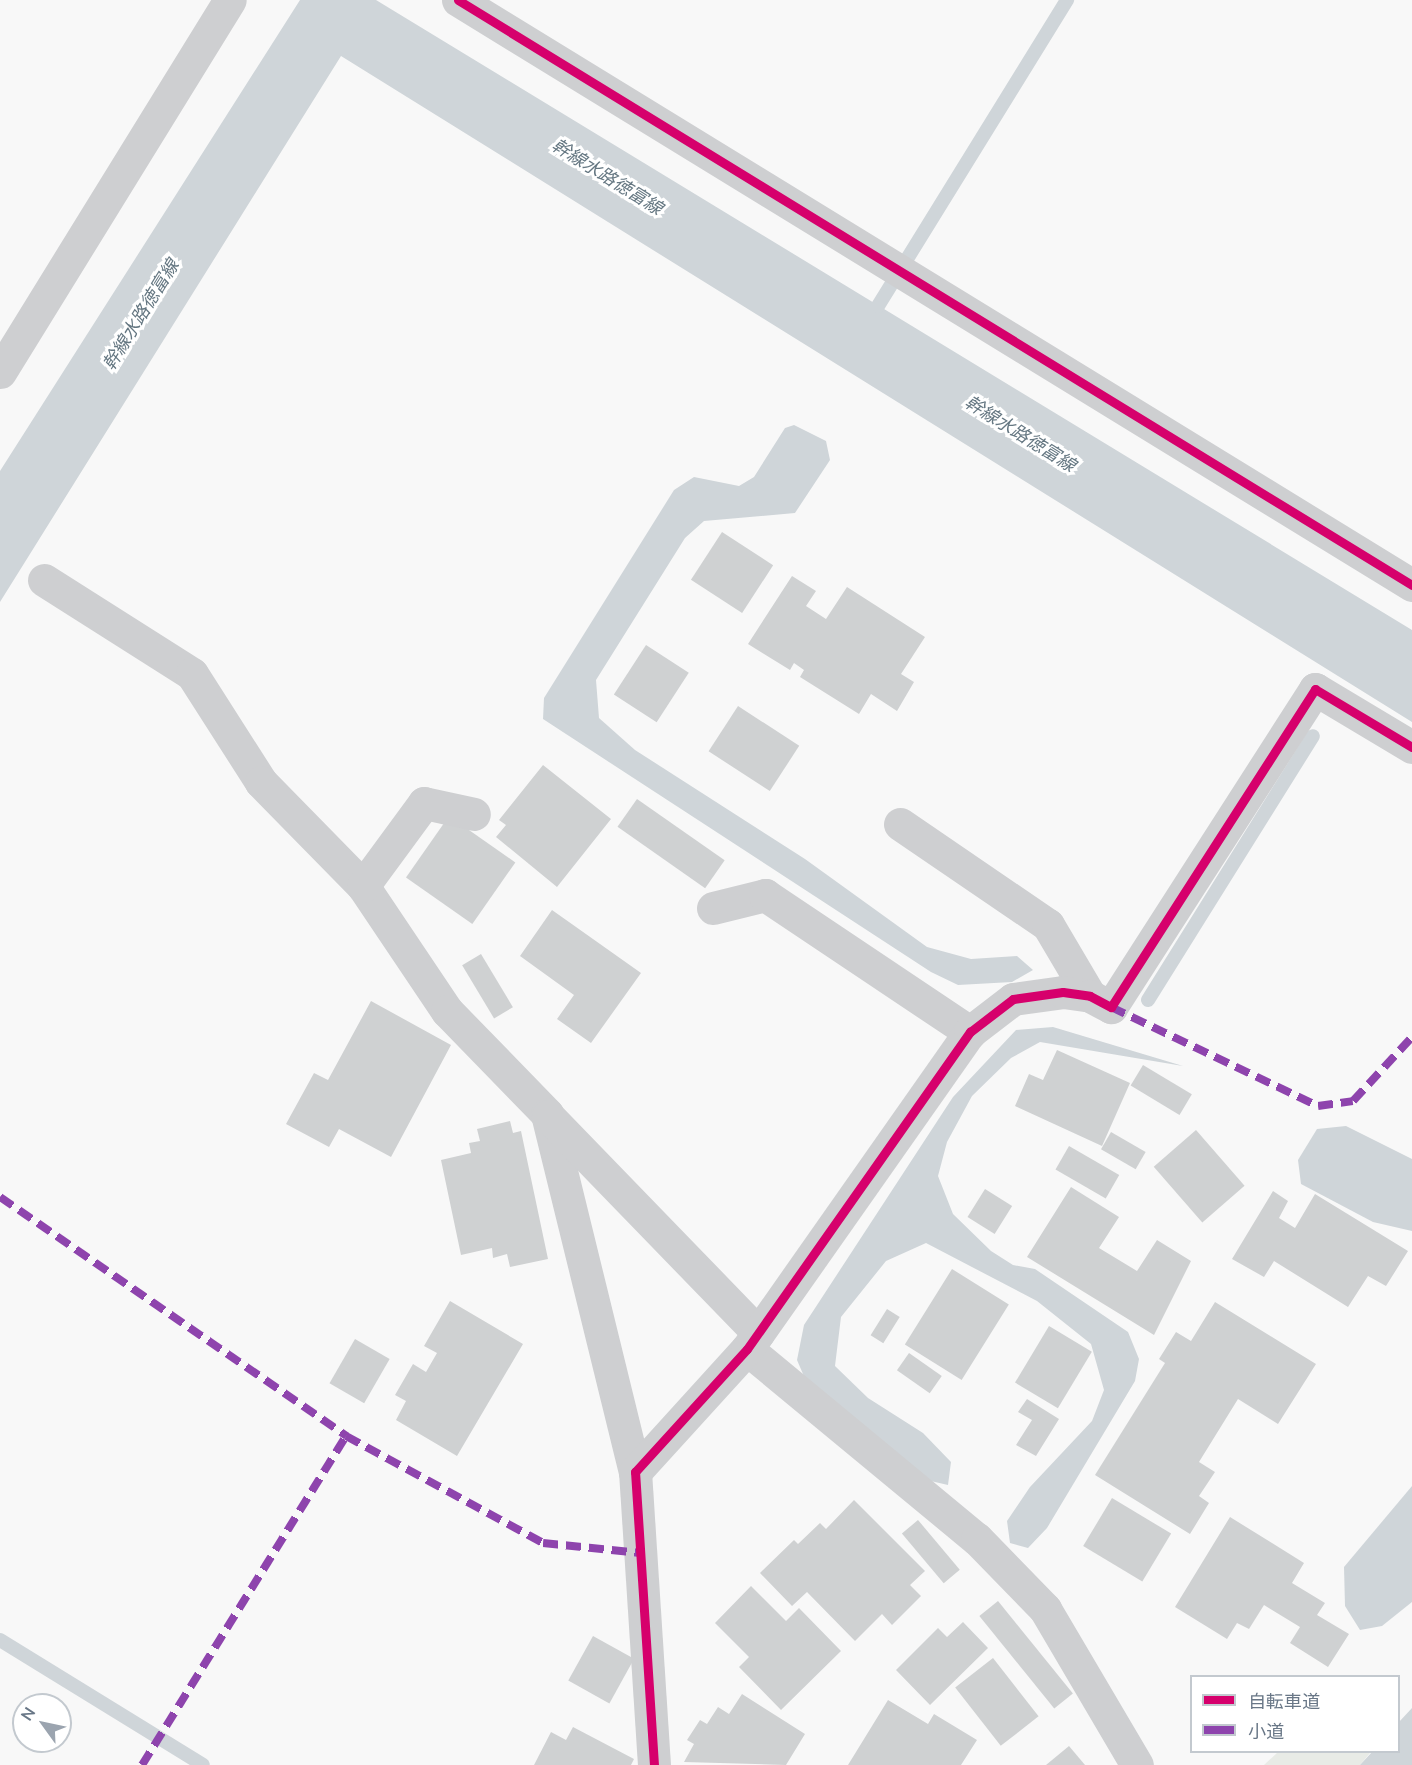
<!DOCTYPE html>
<meta charset="utf-8">
<style>
body{margin:0}
#map{position:relative;width:1412px;height:1765px;overflow:hidden;background:#f8f8f8;font-family:"Nunito Sans","Noto Sans JP",sans-serif}
div>[style]{position:absolute}
.green>*{inset:0;background:#e8ebe6}
.water>*{inset:0;background:#cfd5d9}
.stream>*{height:14px;margin:-7px;padding:0 7px;transform-origin:7px;border-radius:7px;background:#cfd5d9}
.building>*{inset:0;background:#cfd1d2;transform-origin:0 0}
.minor>*{height:33px;margin:-16.5px;padding:0 16.5px;transform-origin:16.5px;border-radius:16.5px;background:#cecfd1}
.quiet>*{height:8px;margin-top:-4px;transform-origin:0;background:repeating-linear-gradient(90deg,#8e44ad 0 15px,transparent 0 23px)}
.cycleway>*{height:9px;margin:-4.5px;padding:0 4.5px;transform-origin:4.5px;border-radius:4.5px;background:#d6006c}
span{translate:-50% -50%;white-space:nowrap;text-align:center;line-height:1.15;-webkit-text-stroke:6px #fff;paint-order:stroke}
.water-label{font-size:18px;color:#657782;font-style:italic}
.legend{position:absolute;left:1190px;top:1675px;width:210px;height:78px;box-sizing:border-box;background:#fff;border:2px solid #c3c9cf;margin:0;padding:8px 10px;list-style:none;font-size:18px;color:#697787}
.legend li{display:flex;align-items:center;gap:12px;height:30px}
.legend b{width:30px;border:2px solid #c3c9cf}
.north{position:absolute;left:12px;top:1693px;width:60px;height:60px;box-sizing:border-box;background:#fff;border:2px solid #c3c9cf;border-radius:50%;rotate:303deg;font-size:16px;font-weight:700;line-height:24px;text-align:center;color:#697787}
.north::after{content:'';display:block;margin:auto;width:21px;height:27px;background:#9ba4af;clip-path:polygon(50% 0,100% 100%,50% 72%,0 100%)}
</style>
<div id="map">
<div class="green">
<i style="clip-path:polygon(1278px 1752px,1369px 1752px,1370px 1753px,1360px 1765px,1264px 1765px)"></i>
</div>
<div class="water">
<i style="clip-path:polygon(300px 0,376px 0,1412px 630px,1412px 722px,341px 56px,0 602px,0 471px)"></i>
<i style="clip-path:polygon(794px 425px,826px 441px,830px 460px,795px 513px,704px 521px,685px 538px,596px 680px,599px 718px,635px 750px,805px 859px,927px 947px,971px 959px,1017px 956px,1033px 970px,1012px 982px,958px 985px,931px 972px,543px 719px,544px 698px,674px 490px,694px 477px,739px 486px,754px 477px,785px 428px)"></i>
<i style="clip-path:polygon(1053px 1027px,1183px 1066px,1040px 1042px,1011px 1058px,972px 1096px,947px 1142px,938px 1176px,953px 1214px,991px 1251px,1013px 1265px,1035px 1269px,1128px 1332px,1139px 1359px,1135px 1381px,1047px 1528px,1028px 1548px,1010px 1543px,1007px 1521px,1030px 1487px,1092px 1421px,1104px 1390px,1091px 1344px,1037px 1301px,926px 1243px,886px 1261px,841px 1317px,835px 1366px,868px 1398px,923px 1433px,951px 1462px,948px 1485px,922px 1479px,806px 1381px,797px 1360px,804px 1325px,953px 1097px,1016px 1030px)"></i>
<i style="clip-path:polygon(1346px 1126px,1412px 1159px,1412px 1231px,1373px 1222px,1301px 1184px,1298px 1160px,1317px 1129px)"></i>
<i style="clip-path:polygon(1412px 1486px,1412px 1602px,1382px 1626px,1360px 1630px,1345px 1606px,1344px 1567px)"></i>
<i style="clip-path:polygon(1412px 1708px,1412px 1765px,1360px 1765px,1372px 1752px,1398px 1752px,1399px 1722px)"></i>
</div>
<div class="stream">
<i style="left:878px;top:306px;width:360px;rotate:-58.3deg"></i>
<i style="left:1148px;top:1000px;width:311px;rotate:-58deg"></i>
<i style="left:0;top:1640px;width:238px;rotate:31.6deg"></i>
</div>
<div class="building">
<i style="left:722px;top:532px;width:61px;height:57px;rotate:33deg"></i>
<i style="clip-path:polygon(792px 576px,816px 591px,806px 606px,826px 619px,847px 587px,925px 637px,901px 674px,914px 682px,897px 711px,871px 694px,859px 714px,800px 677px,804px 670px,794px 663px,790px 670px,748px 644px)"></i>
<i style="left:646px;top:645px;width:51px;height:59px;rotate:33deg"></i>
<i style="left:738px;top:706px;width:73px;height:54px;rotate:33deg"></i>
<i style="clip-path:polygon(543px 765px,611px 819px,557px 887px,496px 837px,506px 825px,499px 820px)"></i>
<i style="left:637px;top:799px;width:107px;height:34px;rotate:35deg"></i>
<i style="left:449px;top:816px;width:81px;height:75px;rotate:35deg"></i>
<i style="clip-path:polygon(552px 910px,641px 973px,591px 1043px,557px 1019px,574px 995px,520px 956px)"></i>
<i style="left:481px;top:954px;width:62px;height:22px;rotate:59deg"></i>
<i style="clip-path:polygon(371px 1001px,451px 1045px,391px 1157px,339px 1129px,329px 1147px,286px 1124px,314px 1073px,328px 1080px)"></i>
<i style="clip-path:polygon(1057px 1050px,1130px 1083px,1102px 1146px,1015px 1106px,1029px 1074px,1043px 1080px)"></i>
<i style="left:1143px;top:1065px;width:57px;height:24px;rotate:31deg"></i>
<i style="clip-path:polygon(510px 1121px,513px 1133px,521px 1131px,548px 1259px,510px 1267px,507px 1254px,493px 1258px,492px 1248px,461px 1255px,441px 1160px,471px 1153px,469px 1143px,480px 1141px,477px 1129px)"></i>
<i style="left:1196px;top:1130px;width:74px;height:56px;rotate:49deg"></i>
<i style="left:1111px;top:1132px;width:40px;height:20px;rotate:30deg"></i>
<i style="left:1069px;top:1146px;width:58px;height:27px;rotate:30deg"></i>
<i style="clip-path:polygon(1071px 1187px,1119px 1217px,1099px 1248px,1137px 1271px,1157px 1240px,1191px 1261px,1154px 1335px,1027px 1257px)"></i>
<i style="left:985px;top:1189px;width:32px;height:33px;rotate:32deg"></i>
<i style="clip-path:polygon(1273px 1191px,1288px 1201px,1279px 1218px,1295px 1228px,1315px 1194px,1408px 1251px,1386px 1286px,1368px 1276px,1348px 1307px,1274px 1261px,1264px 1277px,1232px 1259px)"></i>
<i style="left:952px;top:1269px;width:67px;height:89px;rotate:32deg"></i>
<i style="clip-path:polygon(450px 1301px,523px 1344px,457px 1456px,396px 1420px,406px 1401px,395px 1395px,413px 1364px,426px 1372px,437px 1353px,424px 1346px)"></i>
<i style="clip-path:polygon(1215px 1302px,1316px 1364px,1278px 1424px,1238px 1399px,1199px 1462px,1215px 1472px,1199px 1496px,1209px 1503px,1190px 1534px,1095px 1475px,1165px 1363px,1159px 1359px,1176px 1332px,1191px 1341px)"></i>
<i style="left:887px;top:1309px;width:15px;height:31px;rotate:32deg"></i>
<i style="left:1049px;top:1326px;width:50px;height:66px;rotate:31deg"></i>
<i style="left:355px;top:1339px;width:40px;height:51px;rotate:30deg"></i>
<i style="left:909px;top:1353px;width:40px;height:21px;rotate:35deg"></i>
<i style="clip-path:polygon(1027px 1399px,1059px 1419px,1036px 1456px,1016px 1445px,1032px 1420px,1018px 1412px)"></i>
<i style="left:1112px;top:1498px;width:69px;height:56px;rotate:31deg"></i>
<i style="clip-path:polygon(854px 1500px,925px 1571px,910px 1585px,921px 1596px,892px 1625px,882px 1614px,855px 1641px,807px 1592px,792px 1606px,760px 1573px,794px 1540px,798px 1544px,820px 1523px,826px 1529px)"></i>
<i style="clip-path:polygon(1230px 1517px,1304px 1563px,1292px 1583px,1325px 1603px,1317px 1615px,1349px 1634px,1328px 1667px,1290px 1643px,1300px 1627px,1264px 1605px,1249px 1629px,1237px 1623px,1227px 1639px,1175px 1607px)"></i>
<i style="left:918px;top:1520px;width:65px;height:21px;rotate:50deg"></i>
<i style="clip-path:polygon(751px 1586px,786px 1621px,799px 1608px,841px 1651px,781px 1710px,739px 1667px,749px 1657px,715px 1623px)"></i>
<i style="left:998px;top:1601px;width:119px;height:24px;rotate:51deg"></i>
<i style="clip-path:polygon(963px 1622px,988px 1648px,930px 1705px,896px 1670px,938px 1628px,947px 1637px)"></i>
<i style="left:593px;top:1636px;width:47px;height:51px;rotate:29deg"></i>
<i style="left:993px;top:1658px;width:74px;height:48px;rotate:52deg"></i>
<i style="clip-path:polygon(742px 1694px,805px 1734px,786px 1765px,684px 1762px,694px 1744px,687px 1740px,700px 1720px,707px 1724px,718px 1707px,729px 1714px)"></i>
<i style="clip-path:polygon(888px 1700px,928px 1724px,934px 1714px,977px 1740px,961px 1765px,848px 1765px)"></i>
<i style="clip-path:polygon(573px 1727px,634px 1759px,631px 1765px,534px 1765px,551px 1732px,566px 1740px)"></i>
<i style="clip-path:polygon(1069px 1746px,1085px 1765px,1046px 1765px)"></i>
</div>
<div class="minor">
<i style="left:458px;top:0;width:1119px;rotate:31.52deg"></i>
<i style="left:0;top:372px;width:437px;rotate:-58.3deg"></i>
<i style="left:44px;top:580px;width:175px;rotate:32.4deg"></i>
<i style="left:192px;top:674px;width:128px;rotate:57.4deg"></i>
<i style="left:261px;top:782px;width:146px;rotate:45.6deg"></i>
<i style="left:363px;top:886px;width:151px;rotate:56.1deg"></i>
<i style="left:447px;top:1011px;width:144px;rotate:45.8deg"></i>
<i style="left:547px;top:1114px;width:369px;rotate:76.2deg"></i>
<i style="left:900px;top:824px;width:179px;rotate:34.3deg"></i>
<i style="left:1048px;top:925px;width:82px;rotate:59.4deg"></i>
<i style="left:363px;top:886px;width:103px;rotate:-53.7deg"></i>
<i style="left:424px;top:803px;width:51px;rotate:12.4deg"></i>
<i style="left:713px;top:908px;width:54px;rotate:-14deg"></i>
<i style="left:765px;top:895px;width:247px;rotate:33.8deg"></i>
<i style="left:548px;top:1116px;width:302px;rotate:45.9deg"></i>
<i style="left:747px;top:1349px;width:298px;rotate:39.6deg"></i>
<i style="left:977px;top:1539px;width:98px;rotate:45.8deg"></i>
<i style="left:1045px;top:1609px;width:181px;rotate:59.5deg"></i>
<i style="left:654px;top:1765px;width:294px;rotate:-93.7deg"></i>
<i style="left:635px;top:1472px;width:166px;rotate:-47.7deg"></i>
<i style="left:747px;top:1349px;width:388px;rotate:-54.9deg"></i>
<i style="left:970px;top:1032px;width:54px;rotate:-37.5deg"></i>
<i style="left:1013px;top:999px;width:50px;rotate:-8deg"></i>
<i style="left:1063px;top:992px;width:27px;rotate:8deg"></i>
<i style="left:1090px;top:996px;width:24px;rotate:28deg"></i>
<i style="left:1111px;top:1007px;width:378px;rotate:-57.3deg"></i>
<i style="left:1315px;top:689px;width:113px;rotate:30.9deg"></i>
</div>
<div class="quiet">
<i style="left:1111px;top:1007px;width:229px;rotate:25.6deg"></i>
<i style="left:1318px;top:1106px;width:35px;rotate:-8deg"></i>
<i style="left:1353px;top:1101px;width:87px;rotate:-47.3deg"></i>
<i style="left:0;top:1197px;width:421px;rotate:34.6deg"></i>
<i style="left:346px;top:1436px;width:224px;rotate:28.5deg"></i>
<i style="left:543px;top:1543px;width:98px;rotate:5.9deg"></i>
<i style="left:142px;top:1765px;width:387px;rotate:-58.2deg"></i>
</div>
<div class="cycleway">
<i style="left:458px;top:0;width:1119px;rotate:31.52deg"></i>
<i style="left:654px;top:1765px;width:294px;rotate:-93.7deg"></i>
<i style="left:635px;top:1472px;width:166px;rotate:-47.7deg"></i>
<i style="left:747px;top:1349px;width:388px;rotate:-54.9deg"></i>
<i style="left:970px;top:1032px;width:54px;rotate:-37.5deg"></i>
<i style="left:1013px;top:999px;width:50px;rotate:-8deg"></i>
<i style="left:1063px;top:992px;width:27px;rotate:8deg"></i>
<i style="left:1090px;top:996px;width:24px;rotate:28deg"></i>
<i style="left:1111px;top:1007px;width:378px;rotate:-57.3deg"></i>
<i style="left:1315px;top:689px;width:113px;rotate:30.9deg"></i>
</div>
<div class="water-label">
<span style="left:607px;top:177px;rotate:32deg">幹線水路徳富線</span>
<span style="left:141px;top:315px;rotate:-58deg">幹線水路徳富線</span>
<span style="left:1020px;top:434px;rotate:32deg">幹線水路徳富線</span>
</div>
<ul class="legend">
<li><b style="height:8px;background:#d6006c"></b>自転車道</li>
<li><b style="height:8px;background:#8e44ad"></b>小道</li>
</ul>
<div class="north">N</div>
</div>
